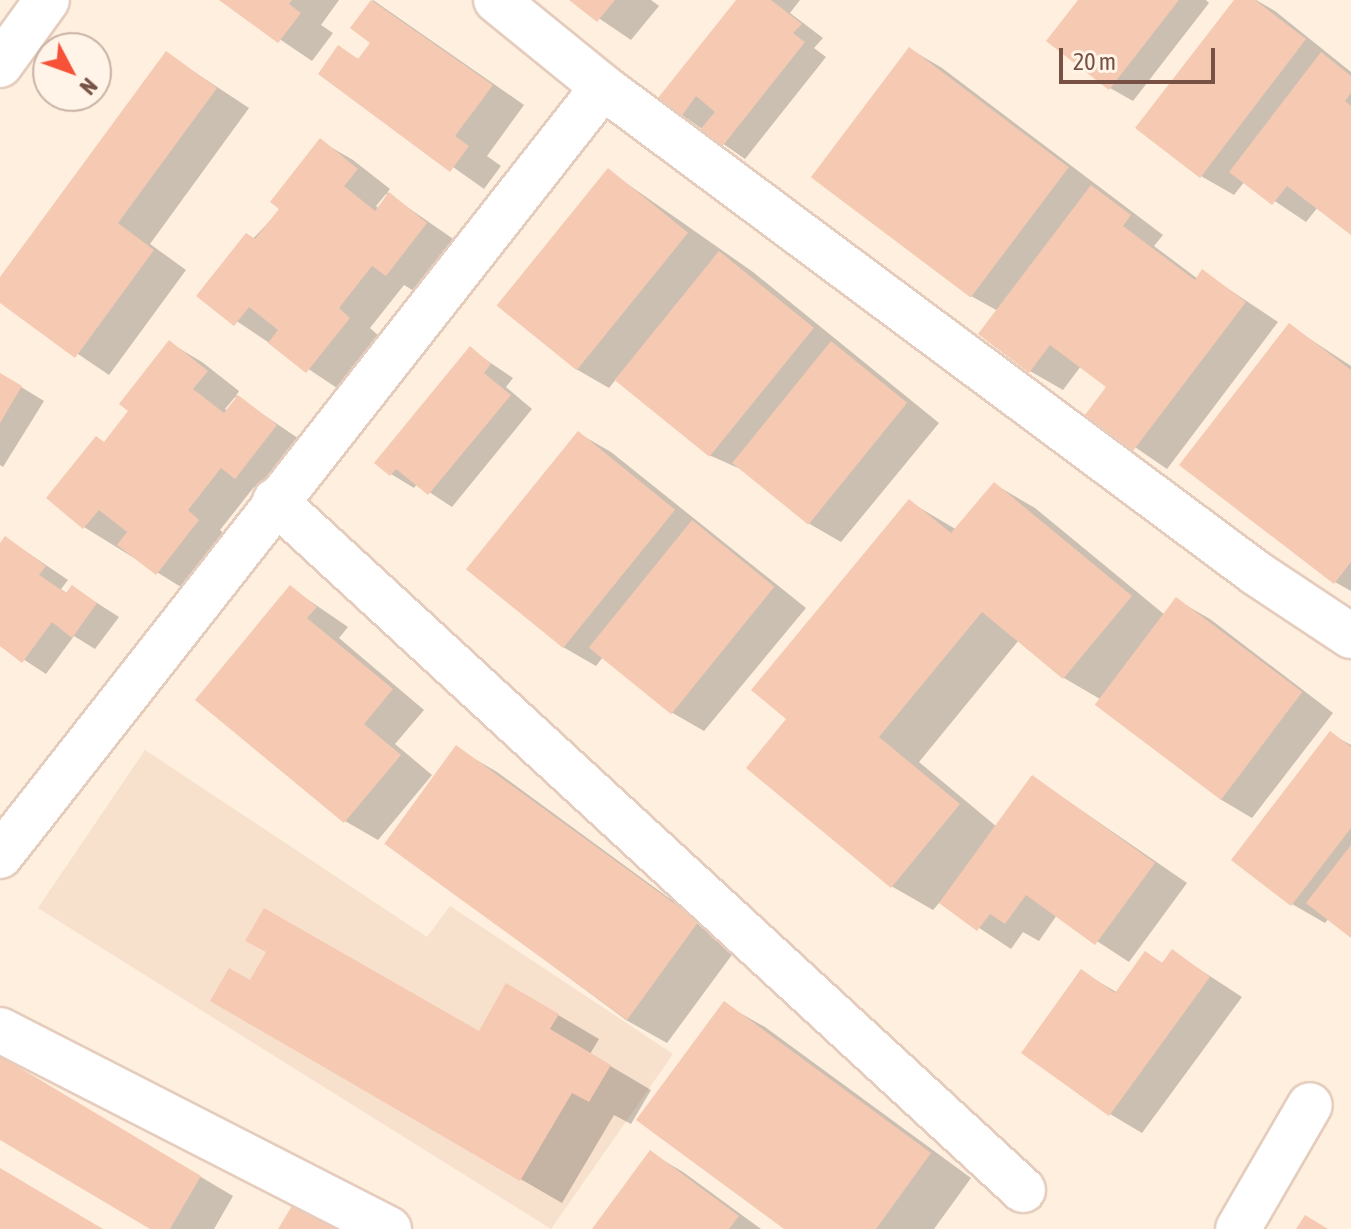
<!DOCTYPE html>
<style>
body{margin:0}
#map{position:relative;width:1351px;height:1229px;overflow:hidden;background:#feefde;font-family:"Asap Condensed",sans-serif}
div>[style]{position:absolute}
.residential>*{inset:0;background:#f7e0cc}
.shadow>*{inset:0;background:#0003}
.building>*{inset:0;background:#f6c9b3;transform-origin:0 0}
.roads{filter:drop-shadow(2px 0 #e5ccbd) drop-shadow(-2px 0 #e5ccbd) drop-shadow(0 2px #e5ccbd) drop-shadow(0 -2px #e5ccbd)}
.minor>*{height:44px;margin:-22px;padding:0 22px;transform-origin:22px;border-radius:22px;background:#fff}
.tertiary>*{height:44px;margin:-22px;padding:0 22px;transform-origin:22px;border-radius:22px;background:#fff}
span{translate:-50% -50%;white-space:nowrap;text-align:center;line-height:1.15;-webkit-text-stroke:6px #fff4e7;paint-order:stroke}
.north{position:absolute;left:32px;top:32px;width:80px;height:80px;box-sizing:border-box;background:#fff4e7;border:2px solid #c9b3a6;border-radius:50%;rotate:131deg;font-size:22px;font-weight:700;line-height:32px;text-align:center;color:#775244}
.north::after{content:'';display:block;margin:auto;width:28px;height:36px;background:#f55237;clip-path:polygon(50% 0,100% 100%,50% 72%,0 100%)}
.scale{position:absolute;left:1059px;top:48px;width:156px;height:36px;box-sizing:border-box;border:4px solid #775244;border-top:0;padding-left:10px;font-size:24px;line-height:28px;white-space:nowrap;color:#775244;-webkit-text-stroke:6px #fff4e7;paint-order:stroke}
</style>
<div id="map">
<div class="residential">
<i style="clip-path:polygon(145px 750px,427px 937px,450px 906px,673px 1054px,551px 1229px,38px 908px)"></i>
</div>
<div class="shadow">
<i style="clip-path:polygon(222px 0,339px 0,321px 25px,333px 33px,312px 61px)"></i>
<i style="clip-path:polygon(373px 0,524px 105px,487px 156px,501px 166px,484px 189px,321px 73px,339px 48px,360px 60px,372px 43px,353px 28px)"></i>
<i style="clip-path:polygon(572px 0,651px 0,659px 6px,631px 40px)"></i>
<i style="clip-path:polygon(738px 0,800px 0,790px 13px,823px 38px,814px 48px,826px 57px,745px 159px,682px 115px)"></i>
<i style="clip-path:polygon(1080px 0,1206px 0,1209px 3px,1133px 101px,1110px 88px)"></i>
<i style="clip-path:polygon(1236px 0,1256px 0,1275px 11px,1351px 72px,1351px 232px,1318px 207px,1306px 222px,1245px 181px,1234px 195px,1201px 176px)"></i>
<i style="clip-path:polygon(910px 49px,942px 68px,1163px 235px,1154px 246px,1198px 279px,1203px 272px,1278px 322px,1167px 469px,1088px 415px,1109px 386px,1081px 366px,1063px 390px,1030px 371px,998px 311px,971px 296px)"></i>
<i style="clip-path:polygon(167px 54px,249px 108px,150px 244px,186px 270px,109px 375px,0 301px,0 280px)"></i>
<i style="clip-path:polygon(evenodd,320px 141px,353px 160px,390px 189px,387px 193px,459px 243px,419px 294px,404px 285px,370px 328px,381px 338px,340px 390px,199px 296px,282px 208px,320px 141px,386px 194px,389px 196px,379px 209px,376px 206px,386px 194px)"></i>
<i style="clip-path:polygon(609px 171px,753px 272px,939px 423px,841px 542px,808px 523px,745px 471px,709px 455px,617px 378px,609px 388px,576px 369px)"></i>
<i style="clip-path:polygon(1290px 326px,1351px 366px,1351px 591px,1335px 582px)"></i>
<i style="clip-path:polygon(evenodd,170px 343px,202px 362px,239px 391px,236px 396px,308px 445px,269px 496px,254px 487px,220px 530px,231px 540px,189px 592px,84px 527px,105px 443px,131px 411px,170px 343px,235px 397px,238px 399px,228px 411px,225px 409px,235px 397px)"></i>
<i style="clip-path:polygon(470px 349px,513px 378px,506px 387px,532px 409px,452px 507px,417px 484px,414px 488px,391px 474px)"></i>
<i style="clip-path:polygon(0 374px,44px 401px,3px 467px,0 465px)"></i>
<i style="clip-path:polygon(578px 433px,611px 452px,806px 608px,704px 731px,671px 712px,603px 657px,596px 666px,563px 647px)"></i>
<i style="clip-path:polygon(994px 484px,1035px 508px,1165px 615px,1177px 600px,1210px 619px,1333px 713px,1252px 818px,1220px 799px,1100px 699px,1064px 678px,1019px 640px,919px 762px,997px 827px,1033px 777px,1187px 883px,1129px 962px,1057px 915px,1039px 941px,1023px 932px,1011px 949px,940px 902px,933px 910px,893px 887px,749px 768px,789px 719px,910px 502px,957px 530px)"></i>
<i style="clip-path:polygon(6px 538px,68px 580px,61px 589px,68px 594px,72px 587px,119px 617px,95px 649px,74px 636px,46px 674px,0 644px,0 546px)"></i>
<i style="clip-path:polygon(291px 588px,348px 627px,339px 638px,424px 710px,395px 744px,432px 775px,378px 840px,345px 821px)"></i>
<i style="clip-path:polygon(1331px 734px,1351px 745px,1351px 935px,1329px 918px,1325px 923px,1292px 904px)"></i>
<i style="clip-path:polygon(456px 748px,497px 772px,737px 948px,667px 1043px,626px 1020px,387px 843px)"></i>
<i style="clip-path:polygon(1173px 952px,1242px 997px,1142px 1133px,1110px 1114px,1082px 972px,1118px 993px,1146px 953px,1164px 964px)"></i>
<i style="clip-path:polygon(251px 982px,479px 1034px,507px 985px,599px 1039px,590px 1054px,651px 1090px,631px 1124px,614px 1115px,562px 1203px,212px 1000px)"></i>
<i style="clip-path:polygon(724px 1004px,765px 1027px,971px 1178px,934px 1229px,787px 1229px)"></i>
<i style="clip-path:polygon(0 1058px,233px 1196px,214px 1229px,154px 1229px,0 1137px)"></i>
<i style="clip-path:polygon(651px 1153px,683px 1172px,761px 1229px,594px 1229px)"></i>
</div>
<div class="building">
<i style="clip-path:polygon(219px 0,292px 0,289px 4px,301px 13px,278px 43px)"></i>
<i style="clip-path:polygon(371px 0,493px 85px,455px 136px,469px 146px,450px 172px,318px 74px,338px 45px,358px 59px,370px 43px,350px 28px)"></i>
<i style="clip-path:polygon(569px 0,615px 0,597px 22px)"></i>
<i style="clip-path:polygon(736px 0,771px 0,802px 24px,793px 33px,805px 42px,721px 148px,699px 131px,715px 112px,696px 96px,681px 117px,658px 98px)"></i>
<i style="clip-path:polygon(1078px 0,1179px 0,1109px 90px,1046px 41px)"></i>
<i style="clip-path:polygon(1234px 0,1255px 0,1306px 39px,1200px 178px,1135px 128px)"></i>
<i style="left:909px;top:47px;width:200px;height:163px;rotate:37deg"></i>
<i style="clip-path:polygon(166px 51px,217px 88px,118px 223px,154px 250px,75px 358px,0 303px,0 277px)"></i>
<i style="clip-path:polygon(1321px 52px,1351px 76px,1351px 93px,1345px 101px,1351px 106px,1351px 235px,1287px 186px,1272px 205px,1229px 172px)"></i>
<i style="clip-path:polygon(320px 138px,358px 169px,344px 186px,375px 211px,389px 192px,427px 223px,386px 276px,372px 266px,339px 308px,350px 318px,306px 373px,268px 343px,278px 330px,249px 307px,234px 326px,196px 296px,246px 233px,255px 239px,279px 209px,270px 202px)"></i>
<i style="left:608px;top:168px;width:103px;height:177px;rotate:39deg"></i>
<i style="clip-path:polygon(1091px 185px,1131px 215px,1123px 226px,1195px 280px,1202px 269px,1246px 302px,1133px 451px,1085px 415px,1106px 387px,1050px 345px,1029px 373px,978px 334px)"></i>
<i style="left:719px;top:251px;width:122px;height:166px;rotate:39deg"></i>
<i style="clip-path:polygon(1289px 323px,1351px 370px,1351px 562px,1334px 584px,1179px 465px)"></i>
<i style="clip-path:polygon(169px 340px,208px 371px,193px 389px,224px 413px,238px 395px,277px 425px,235px 479px,221px 468px,188px 510px,199px 520px,156px 575px,117px 545px,127px 532px,99px 510px,83px 529px,46px 498px,96px 436px,104px 442px,128px 411px,119px 404px)"></i>
<i style="left:831px;top:341px;width:98px;height:157px;rotate:39deg"></i>
<i style="clip-path:polygon(470px 346px,491px 364px,484px 373px,511px 395px,428px 495px,396px 469px,390px 476px,374px 463px)"></i>
<i style="clip-path:polygon(0 373px,22px 386px,0 423px)"></i>
<i style="left:578px;top:431px;width:125px;height:178px;rotate:39deg"></i>
<i style="clip-path:polygon(994px 482px,1132px 596px,1063px 679px,982px 612px,879px 737px,960px 804px,891px 888px,746px 768px,786px 719px,751px 690px,909px 499px,951px 533px)"></i>
<i style="left:692px;top:520px;width:106px;height:164px;rotate:39deg"></i>
<i style="clip-path:polygon(5px 536px,46px 566px,39px 575px,66px 593px,72px 585px,97px 603px,72px 638px,52px 622px,22px 663px,0 646px,0 543px)"></i>
<i style="clip-path:polygon(290px 585px,317px 607px,307px 618px,393px 689px,364px 724px,401px 755px,344px 823px,195px 700px)"></i>
<i style="left:1176px;top:597px;width:158px;height:135px;rotate:37deg"></i>
<i style="clip-path:polygon(1330px 731px,1351px 747px,1351px 828px,1291px 906px,1231px 860px)"></i>
<i style="left:456px;top:745px;width:300px;height:122px;rotate:36deg"></i>
<i style="clip-path:polygon(1032px 775px,1155px 863px,1095px 945px,1026px 895px,1005px 924px,990px 914px,977px 931px,939px 903px)"></i>
<i style="clip-path:polygon(1351px 845px,1351px 938px,1306px 903px)"></i>
<i style="clip-path:polygon(264px 908px,479px 1031px,506px 983px,559px 1014px,550px 1029px,611px 1065px,589px 1102px,572px 1093px,520px 1181px,210px 1001px,229px 968px,250px 980px,266px 952px,245px 941px)"></i>
<i style="clip-path:polygon(1172px 949px,1210px 977px,1109px 1116px,1021px 1053px,1081px 969px,1115px 993px,1145px 951px,1162px 963px)"></i>
<i style="clip-path:polygon(724px 1001px,931px 1153px,876px 1229px,784px 1229px,636px 1120px)"></i>
<i style="clip-path:polygon(0 1056px,201px 1176px,170px 1229px,150px 1229px,0 1140px)"></i>
<i style="clip-path:polygon(650px 1150px,739px 1216px,729px 1229px,592px 1229px)"></i>
<i style="clip-path:polygon(0 1168px,103px 1229px,0 1229px)"></i>
<i style="clip-path:polygon(304px 1186px,377px 1229px,278px 1229px)"></i>
<i style="clip-path:polygon(1305px 1215px,1328px 1229px,1296px 1229px)"></i>
</div>
<div class="roads">
<div class="minor">
<i style="left:496px;top:0;width:138px;rotate:39.1deg"></i>
<i style="left:603px;top:87px;width:814px;rotate:36.66deg"></i>
<i style="left:1256px;top:573px;width:114px;rotate:33.6deg"></i>
<i style="left:275px;top:501px;width:1017px;rotate:42.65deg"></i>
<i style="left:0;top:856px;width:977px;rotate:-51.9deg"></i>
<i style="left:0;top:1030px;width:437px;rotate:27.1deg"></i>
<i style="left:1238px;top:1229px;width:143px;rotate:-59.9deg"></i>
</div>
<div class="tertiary">
<i style="left:0;top:65px;width:80px;rotate:-54.1deg"></i>
</div>
</div>
<div class="north">N</div>
<div class="scale">20 m</div>
</div>
